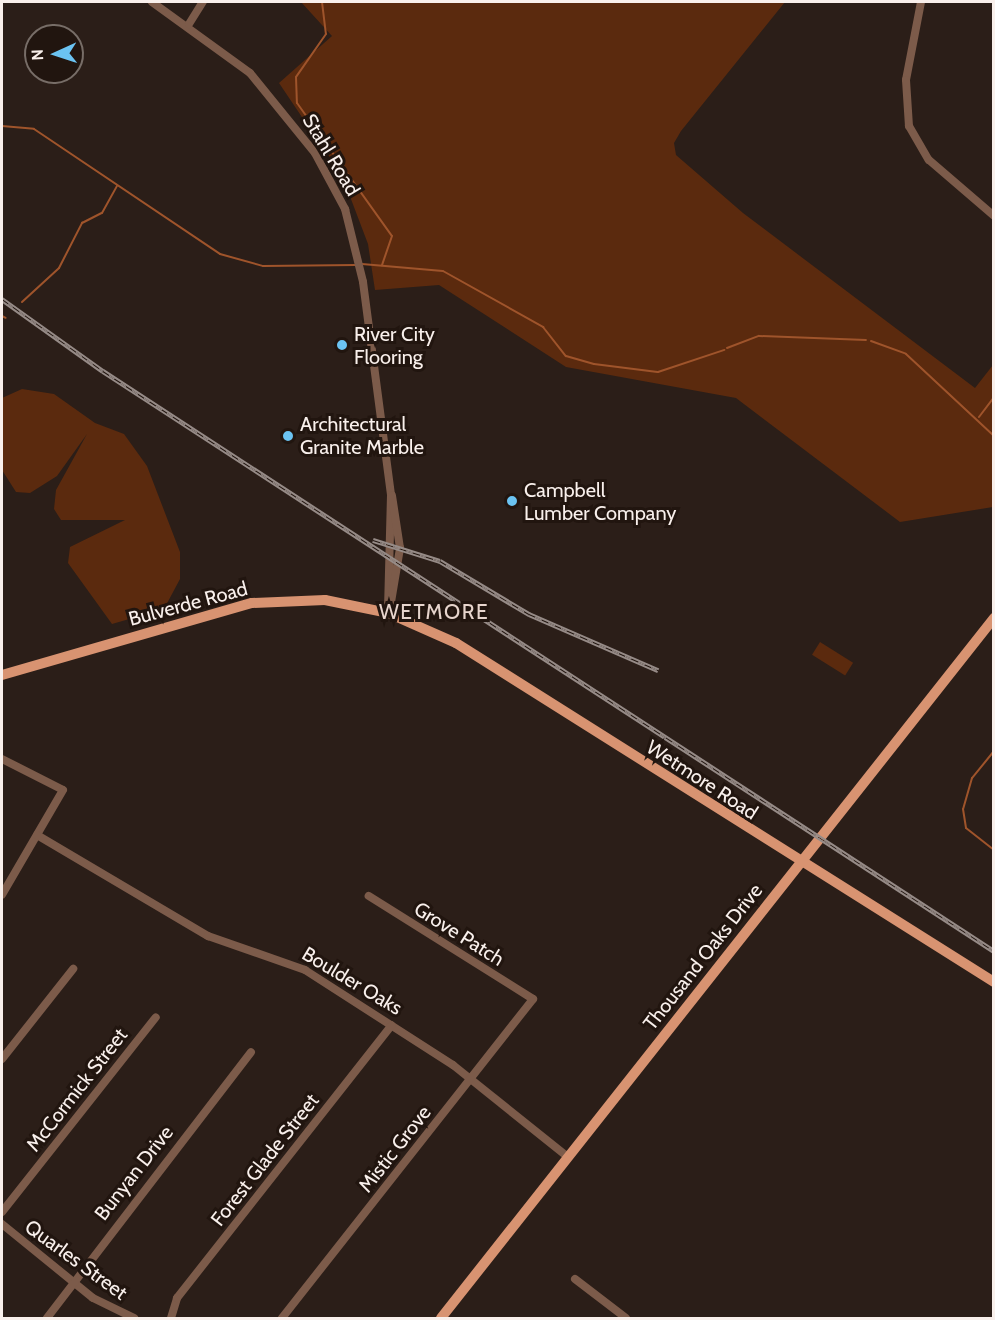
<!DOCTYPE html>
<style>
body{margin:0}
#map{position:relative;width:995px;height:1320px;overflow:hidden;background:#2b1e18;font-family:Cabin,sans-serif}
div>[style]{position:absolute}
.green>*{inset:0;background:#5b2a0e;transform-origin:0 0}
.stream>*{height:2px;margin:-1px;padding:0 1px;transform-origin:1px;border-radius:1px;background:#9f542b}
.minor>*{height:8px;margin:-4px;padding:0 4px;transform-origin:4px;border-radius:4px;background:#7c5b4a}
.major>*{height:10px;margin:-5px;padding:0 5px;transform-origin:5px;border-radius:5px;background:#d89371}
.rail>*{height:4.5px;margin-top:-2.25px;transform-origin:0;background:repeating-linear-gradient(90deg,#21150f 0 7px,#968b87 0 14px);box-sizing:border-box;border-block:2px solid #968b87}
.dots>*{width:16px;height:16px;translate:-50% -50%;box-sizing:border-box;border:3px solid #21150f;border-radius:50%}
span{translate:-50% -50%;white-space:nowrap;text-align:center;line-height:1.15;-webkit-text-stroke:6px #21150f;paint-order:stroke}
.street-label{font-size:20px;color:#f9f0ec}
.poi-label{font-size:20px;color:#f9f0ec}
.left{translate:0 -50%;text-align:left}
.neighbourhood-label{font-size:21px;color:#e7d5cd;letter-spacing:1.5px}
.frame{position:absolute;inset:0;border:3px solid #f9f0ec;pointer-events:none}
.north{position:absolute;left:24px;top:24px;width:60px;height:60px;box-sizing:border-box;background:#21150f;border:2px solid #776d67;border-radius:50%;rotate:267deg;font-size:16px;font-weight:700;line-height:24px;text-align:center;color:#f9f0ec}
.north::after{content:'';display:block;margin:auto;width:21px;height:27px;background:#6bc3f2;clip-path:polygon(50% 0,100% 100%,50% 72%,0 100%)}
</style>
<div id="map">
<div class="green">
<i style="clip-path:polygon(301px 2px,785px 2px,681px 131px,674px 143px,676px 155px,743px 213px,975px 388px,993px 365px,993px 507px,900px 522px,736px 398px,566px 367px,439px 285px,375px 290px,368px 244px,343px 178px,279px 83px,332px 36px)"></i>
<i style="clip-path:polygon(22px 389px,54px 394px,95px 423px,124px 434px,147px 466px,180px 552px,180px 579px,164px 609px,112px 624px,68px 563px,70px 547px,125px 520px,61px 520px,54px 509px,56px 490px,87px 434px,57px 476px,30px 493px,16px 492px,2px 470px,2px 398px)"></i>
<i style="left:820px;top:642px;width:39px;height:15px;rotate:32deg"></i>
</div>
<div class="stream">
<i style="left:322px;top:2px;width:32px;rotate:83deg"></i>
<i style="left:326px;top:34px;width:52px;rotate:124.9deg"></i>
<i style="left:296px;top:77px;width:26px;rotate:88deg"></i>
<i style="left:297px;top:103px;width:163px;rotate:54.5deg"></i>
<i style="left:392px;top:236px;width:31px;rotate:109deg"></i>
<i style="left:2px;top:126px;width:32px;rotate:5deg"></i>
<i style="left:34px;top:129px;width:224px;rotate:33.9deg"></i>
<i style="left:220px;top:254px;width:45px;rotate:15.6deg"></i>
<i style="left:263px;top:266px;width:93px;rotate:-0.6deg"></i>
<i style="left:362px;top:264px;width:81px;rotate:4.9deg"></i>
<i style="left:443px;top:271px;width:115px;rotate:29.2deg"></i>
<i style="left:543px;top:327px;width:37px;rotate:52deg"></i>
<i style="left:566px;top:356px;width:29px;rotate:16deg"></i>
<i style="left:594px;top:364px;width:64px;rotate:7.1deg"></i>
<i style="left:658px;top:372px;width:70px;rotate:-18.4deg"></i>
<i style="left:22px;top:302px;width:50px;rotate:-42.6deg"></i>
<i style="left:59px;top:268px;width:51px;rotate:-62.9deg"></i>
<i style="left:82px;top:223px;width:22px;rotate:-27deg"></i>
<i style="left:102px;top:213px;width:31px;rotate:-61deg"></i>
<i style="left:2px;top:316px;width:4px;rotate:27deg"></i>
<i style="left:871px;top:341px;width:37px;rotate:20deg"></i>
<i style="left:906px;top:354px;width:120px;rotate:43deg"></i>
<i style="left:727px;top:348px;width:34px;rotate:-21deg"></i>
<i style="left:759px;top:336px;width:107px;rotate:2.1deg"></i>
<i style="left:979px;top:417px;width:25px;rotate:-53deg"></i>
<i style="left:994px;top:547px;width:40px;rotate:90deg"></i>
<i style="left:994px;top:751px;width:35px;rotate:129deg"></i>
<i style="left:972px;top:778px;width:32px;rotate:106deg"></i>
<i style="left:963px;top:809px;width:19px;rotate:81deg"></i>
<i style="left:966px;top:828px;width:36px;rotate:38deg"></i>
</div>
<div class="minor">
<i style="left:152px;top:2px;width:121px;rotate:35.9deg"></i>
<i style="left:250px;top:73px;width:103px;rotate:50.9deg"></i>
<i style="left:315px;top:153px;width:64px;rotate:61.8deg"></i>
<i style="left:345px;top:209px;width:75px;rotate:76.1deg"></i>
<i style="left:363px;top:282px;width:215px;rotate:82.5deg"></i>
<i style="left:391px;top:495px;width:118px;rotate:91.5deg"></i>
<i style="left:921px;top:2px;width:79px;rotate:100.9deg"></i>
<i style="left:906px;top:80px;width:46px;rotate:86.3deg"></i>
<i style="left:909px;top:126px;width:39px;rotate:60deg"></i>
<i style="left:929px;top:160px;width:86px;rotate:40.7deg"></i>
<i style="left:189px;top:24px;width:26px;rotate:-58deg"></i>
<i style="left:390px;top:608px;width:61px;rotate:-80.5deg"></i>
<i style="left:400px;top:548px;width:53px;rotate:-98.7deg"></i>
<i style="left:2px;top:759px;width:68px;rotate:26.9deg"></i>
<i style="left:63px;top:790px;width:121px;rotate:120.2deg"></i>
<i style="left:37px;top:835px;width:199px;rotate:30.6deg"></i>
<i style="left:208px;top:936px;width:103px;rotate:19.3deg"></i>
<i style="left:305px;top:970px;width:176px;rotate:32.7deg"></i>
<i style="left:453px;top:1065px;width:147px;rotate:38.7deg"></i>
<i style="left:2px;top:1059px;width:115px;rotate:-51.7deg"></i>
<i style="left:2px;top:1212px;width:248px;rotate:-51.7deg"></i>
<i style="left:2px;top:1224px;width:117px;rotate:39.1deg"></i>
<i style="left:93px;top:1298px;width:46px;rotate:26deg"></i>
<i style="left:575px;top:1279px;width:64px;rotate:37.4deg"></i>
<i style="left:47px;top:1318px;width:335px;rotate:-52.5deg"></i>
<i style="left:171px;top:1318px;width:21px;rotate:-73deg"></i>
<i style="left:177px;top:1298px;width:347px;rotate:-51.8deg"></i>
<i style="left:282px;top:1318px;width:406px;rotate:-51.8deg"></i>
<i style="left:533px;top:999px;width:194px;rotate:-147.9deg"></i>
</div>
<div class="major">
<i style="left:2px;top:675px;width:260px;rotate:-16.1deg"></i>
<i style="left:252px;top:603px;width:73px;rotate:-2.4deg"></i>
<i style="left:325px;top:600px;width:64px;rotate:11.7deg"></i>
<i style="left:388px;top:613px;width:74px;rotate:23.8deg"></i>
<i style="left:456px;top:643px;width:636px;rotate:32.22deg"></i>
<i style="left:441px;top:1318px;width:892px;rotate:-51.69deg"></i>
</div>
<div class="rail">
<i style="left:2px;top:299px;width:124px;rotate:35.5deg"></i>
<i style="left:103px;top:371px;width:1063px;rotate:33.06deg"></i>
<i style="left:373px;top:540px;width:70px;rotate:17.4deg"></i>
<i style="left:440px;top:561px;width:104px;rotate:30.8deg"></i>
<i style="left:529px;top:614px;width:141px;rotate:23.5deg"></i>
</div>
<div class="dots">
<i style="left:342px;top:345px;background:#6bc3f2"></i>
<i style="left:288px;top:436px;background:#6bc3f2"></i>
<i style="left:512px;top:501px;background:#6bc3f2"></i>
</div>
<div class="street-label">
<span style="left:331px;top:155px;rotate:59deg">Stahl Road</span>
<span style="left:188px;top:604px;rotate:-15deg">Bulverde Road</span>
<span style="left:702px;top:780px;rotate:33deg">Wetmore Road</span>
<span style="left:459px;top:934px;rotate:32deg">Grove Patch</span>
<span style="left:703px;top:957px;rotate:-52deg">Thousand Oaks Drive</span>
<span style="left:352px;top:981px;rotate:31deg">Boulder Oaks</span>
<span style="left:77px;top:1090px;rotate:-52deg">McCormick Street</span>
<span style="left:395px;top:1149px;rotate:-52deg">Mistic Grove</span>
<span style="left:265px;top:1160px;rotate:-52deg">Forest Glade Street</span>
<span style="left:134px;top:1173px;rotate:-52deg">Bunyan Drive</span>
<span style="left:76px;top:1260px;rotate:36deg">Quarles Street</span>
</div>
<div class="poi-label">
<span class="left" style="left:354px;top:346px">River City<br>Flooring</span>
<span class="left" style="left:300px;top:436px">Architectural<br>Granite Marble</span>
<span class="left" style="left:524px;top:502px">Campbell<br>Lumber Company</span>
</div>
<div class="neighbourhood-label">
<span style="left:434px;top:612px">WETMORE</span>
</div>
<div class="frame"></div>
<div class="north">N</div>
</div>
